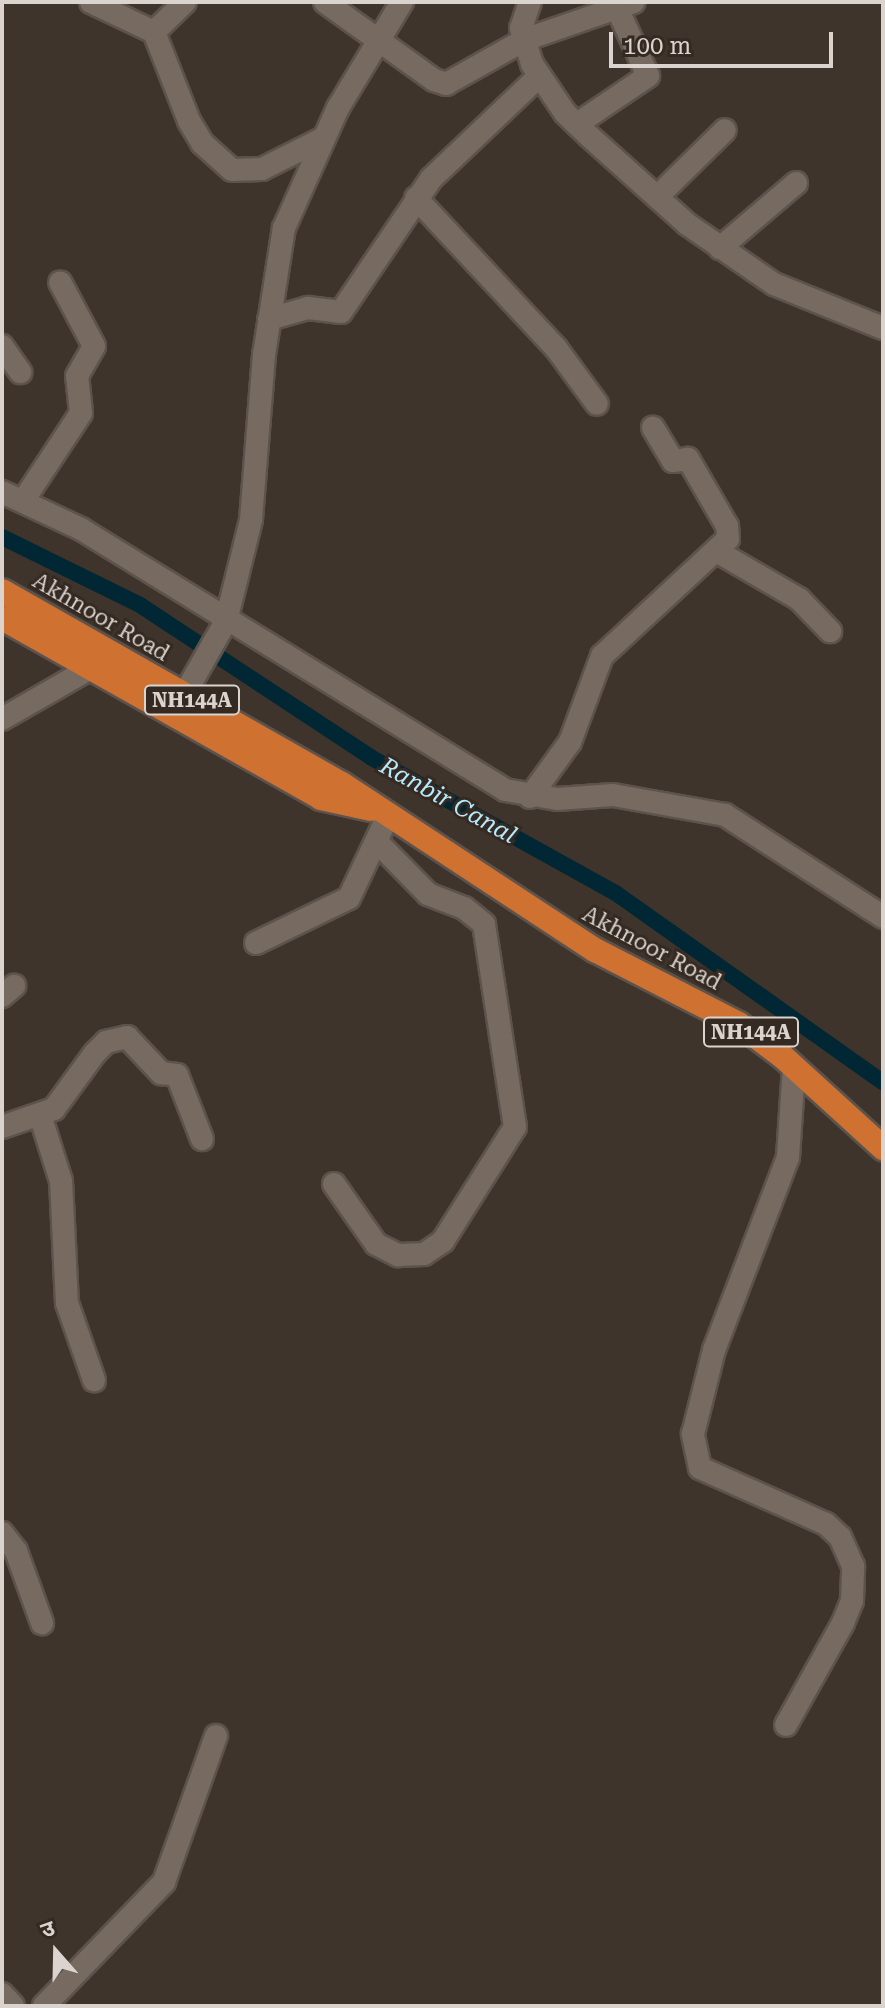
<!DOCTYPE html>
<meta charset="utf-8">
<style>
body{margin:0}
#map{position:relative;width:885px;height:2008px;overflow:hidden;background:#3f342c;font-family:"Roboto Serif","Noto Sans Devanagari",serif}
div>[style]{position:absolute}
.canal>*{height:16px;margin:-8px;padding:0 8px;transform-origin:8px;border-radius:8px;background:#002733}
.roads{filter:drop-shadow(2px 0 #5c534c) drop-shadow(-2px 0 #5c534c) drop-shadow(0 2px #5c534c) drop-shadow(0 -2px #5c534c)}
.minor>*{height:22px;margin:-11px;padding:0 11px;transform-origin:11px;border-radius:11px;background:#766a61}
.highway>*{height:24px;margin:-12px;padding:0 12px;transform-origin:12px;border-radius:12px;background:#cf7130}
span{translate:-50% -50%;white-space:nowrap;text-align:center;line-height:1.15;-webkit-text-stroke:6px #352a22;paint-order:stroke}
.shield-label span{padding:2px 6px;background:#352a22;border:2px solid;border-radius:6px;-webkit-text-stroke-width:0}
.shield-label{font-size:20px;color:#dad3ce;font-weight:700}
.street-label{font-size:22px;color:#dad3ce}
.water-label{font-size:24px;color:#b6eaff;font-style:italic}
.frame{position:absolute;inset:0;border:4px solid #dad3ce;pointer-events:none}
.north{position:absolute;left:16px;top:1912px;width:80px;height:80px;-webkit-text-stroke:6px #352a22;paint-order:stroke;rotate:340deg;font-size:22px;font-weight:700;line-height:32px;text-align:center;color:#dad3ce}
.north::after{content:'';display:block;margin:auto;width:28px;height:36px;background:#dad3ce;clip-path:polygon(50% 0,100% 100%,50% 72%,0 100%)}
.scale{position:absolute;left:609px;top:32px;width:224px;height:36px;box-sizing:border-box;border:4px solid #dad3ce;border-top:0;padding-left:10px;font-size:24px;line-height:28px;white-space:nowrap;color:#dad3ce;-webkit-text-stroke:6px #352a22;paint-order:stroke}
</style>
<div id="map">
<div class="canal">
<i style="left:2px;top:537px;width:154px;rotate:26.2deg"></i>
<i style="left:140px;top:605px;width:278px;rotate:33.4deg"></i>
<i style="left:372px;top:758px;width:280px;rotate:29deg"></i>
<i style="left:617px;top:894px;width:326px;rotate:35.3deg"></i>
</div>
<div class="roads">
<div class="minor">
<i style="left:91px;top:2px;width:70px;rotate:25.5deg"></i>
<i style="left:154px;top:32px;width:96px;rotate:68.5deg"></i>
<i style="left:189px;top:121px;width:26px;rotate:59deg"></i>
<i style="left:202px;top:143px;width:40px;rotate:42deg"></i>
<i style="left:232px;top:170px;width:30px;rotate:-2deg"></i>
<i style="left:262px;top:169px;width:69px;rotate:-26.6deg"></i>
<i style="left:325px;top:2px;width:134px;rotate:35.6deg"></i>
<i style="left:434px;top:80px;width:13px;rotate:18deg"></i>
<i style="left:446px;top:84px;width:90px;rotate:-29.4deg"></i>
<i style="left:524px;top:40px;width:116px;rotate:-19.1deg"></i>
<i style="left:530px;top:2px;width:28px;rotate:109deg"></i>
<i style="left:521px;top:28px;width:38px;rotate:73deg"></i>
<i style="left:532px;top:64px;width:59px;rotate:56deg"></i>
<i style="left:565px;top:113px;width:33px;rotate:44deg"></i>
<i style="left:589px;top:136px;width:132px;rotate:41.9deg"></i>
<i style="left:687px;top:224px;width:106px;rotate:34.6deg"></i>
<i style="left:774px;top:284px;width:118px;rotate:22deg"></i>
<i style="left:154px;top:32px;width:43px;rotate:-44.1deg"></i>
<i style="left:577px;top:124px;width:86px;rotate:-34.1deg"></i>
<i style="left:648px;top:76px;width:75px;rotate:-114.5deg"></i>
<i style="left:657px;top:197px;width:95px;rotate:-44.6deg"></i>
<i style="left:416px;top:198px;width:205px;rotate:47deg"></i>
<i style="left:556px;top:348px;width:69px;rotate:53.8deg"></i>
<i style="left:720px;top:248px;width:100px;rotate:-40.5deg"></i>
<i style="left:269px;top:319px;width:41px;rotate:-15.8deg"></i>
<i style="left:308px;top:308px;width:33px;rotate:7deg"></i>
<i style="left:341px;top:312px;width:161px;rotate:-55.9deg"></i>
<i style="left:431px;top:179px;width:149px;rotate:-43.6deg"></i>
<i style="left:2px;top:346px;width:32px;rotate:55deg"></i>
<i style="left:2px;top:492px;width:87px;rotate:25.1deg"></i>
<i style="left:81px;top:529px;width:498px;rotate:31.6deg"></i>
<i style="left:505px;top:790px;width:53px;rotate:9.8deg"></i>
<i style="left:557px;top:799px;width:56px;rotate:-4.1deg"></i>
<i style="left:613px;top:795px;width:114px;rotate:10.1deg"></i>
<i style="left:725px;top:815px;width:188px;rotate:32.8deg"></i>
<i style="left:23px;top:501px;width:105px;rotate:-56.6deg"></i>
<i style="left:81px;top:413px;width:37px;rotate:-96deg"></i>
<i style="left:77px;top:376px;width:34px;rotate:-60deg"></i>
<i style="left:94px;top:346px;width:72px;rotate:-118deg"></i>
<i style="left:718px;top:552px;width:94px;rotate:30.1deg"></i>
<i style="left:799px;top:599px;width:45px;rotate:45.9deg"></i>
<i style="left:184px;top:695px;width:85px;rotate:-60.4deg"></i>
<i style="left:226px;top:621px;width:104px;rotate:-76.1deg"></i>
<i style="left:251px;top:520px;width:166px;rotate:-85.5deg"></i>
<i style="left:264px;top:355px;width:129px;rotate:-81.1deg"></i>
<i style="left:284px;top:228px;width:132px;rotate:-65.8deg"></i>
<i style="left:338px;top:108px;width:124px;rotate:-58.9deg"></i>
<i style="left:2px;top:719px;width:100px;rotate:-29.9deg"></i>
<i style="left:530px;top:797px;width:68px;rotate:-54deg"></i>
<i style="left:570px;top:742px;width:92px;rotate:-69.6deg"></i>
<i style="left:602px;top:656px;width:172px;rotate:-42.9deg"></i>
<i style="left:728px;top:539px;width:13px;rotate:-94deg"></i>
<i style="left:727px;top:526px;width:78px;rotate:-120.2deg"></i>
<i style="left:688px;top:459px;width:15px;rotate:172deg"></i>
<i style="left:673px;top:461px;width:39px;rotate:-121deg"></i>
<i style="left:256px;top:943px;width:103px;rotate:-25.8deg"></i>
<i style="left:349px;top:898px;width:91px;rotate:-64.6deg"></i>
<i style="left:2px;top:996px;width:16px;rotate:-40deg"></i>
<i style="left:41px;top:1118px;width:66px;rotate:72.4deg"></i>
<i style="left:61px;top:1181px;width:122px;rotate:87.2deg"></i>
<i style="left:67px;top:1303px;width:82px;rotate:70.7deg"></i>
<i style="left:2px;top:1127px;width:55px;rotate:-19.1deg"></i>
<i style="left:54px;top:1109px;width:69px;rotate:-53.8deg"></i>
<i style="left:95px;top:1053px;width:16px;rotate:-45deg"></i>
<i style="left:106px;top:1042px;width:22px;rotate:-13deg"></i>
<i style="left:127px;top:1037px;width:50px;rotate:46.6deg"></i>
<i style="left:161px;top:1073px;width:16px;rotate:7deg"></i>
<i style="left:177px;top:1075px;width:69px;rotate:68.7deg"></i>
<i style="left:334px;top:1184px;width:73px;rotate:55deg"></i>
<i style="left:376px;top:1244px;width:25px;rotate:27deg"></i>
<i style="left:398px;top:1255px;width:26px;rotate:-2deg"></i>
<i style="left:424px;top:1254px;width:23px;rotate:-34deg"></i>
<i style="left:443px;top:1241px;width:135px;rotate:-57.7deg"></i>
<i style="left:515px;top:1127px;width:205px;rotate:-98.7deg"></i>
<i style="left:484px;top:924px;width:26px;rotate:-141deg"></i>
<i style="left:464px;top:908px;width:39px;rotate:-159deg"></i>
<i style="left:428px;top:894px;width:73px;rotate:-134.4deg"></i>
<i style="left:2px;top:1533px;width:23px;rotate:52deg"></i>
<i style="left:16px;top:1551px;width:77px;rotate:70.1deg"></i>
<i style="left:786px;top:1725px;width:117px;rotate:-60.8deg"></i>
<i style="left:843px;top:1623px;width:24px;rotate:-68deg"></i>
<i style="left:852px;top:1601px;width:35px;rotate:-88deg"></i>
<i style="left:853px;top:1566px;width:32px;rotate:-114deg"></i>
<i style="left:840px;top:1537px;width:19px;rotate:-137deg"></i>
<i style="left:826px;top:1524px;width:138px;rotate:-156deg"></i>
<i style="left:700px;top:1468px;width:35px;rotate:-102deg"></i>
<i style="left:693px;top:1434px;width:87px;rotate:-76deg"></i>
<i style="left:714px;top:1350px;width:207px;rotate:-69deg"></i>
<i style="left:788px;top:1157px;width:90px;rotate:-86.2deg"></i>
<i style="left:2px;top:1994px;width:16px;rotate:47deg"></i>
<i style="left:44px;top:2006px;width:173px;rotate:-45.9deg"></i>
<i style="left:164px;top:1882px;width:155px;rotate:-70.4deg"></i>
</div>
<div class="highway">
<i style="left:2px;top:591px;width:391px;rotate:29.6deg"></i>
<i style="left:342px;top:784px;width:303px;rotate:33.3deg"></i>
<i style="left:595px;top:950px;width:162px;rotate:27.2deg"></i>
<i style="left:739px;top:1024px;width:54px;rotate:36.7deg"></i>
<i style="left:782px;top:1056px;width:137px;rotate:42.3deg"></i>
<i style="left:2px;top:618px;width:366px;rotate:29.4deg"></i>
<i style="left:321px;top:798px;width:51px;rotate:12.4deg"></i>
</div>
</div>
<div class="shield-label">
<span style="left:192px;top:700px">NH144A</span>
<span style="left:751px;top:1032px">NH144A</span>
</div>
<div class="street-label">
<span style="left:101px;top:617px;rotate:30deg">Akhnoor Road</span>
<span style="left:652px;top:948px;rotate:28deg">Akhnoor Road</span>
</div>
<div class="water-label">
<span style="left:448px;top:801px;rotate:29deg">Ranbir Canal</span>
</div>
<div class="frame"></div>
<div class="north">उ</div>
<div class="scale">100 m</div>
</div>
